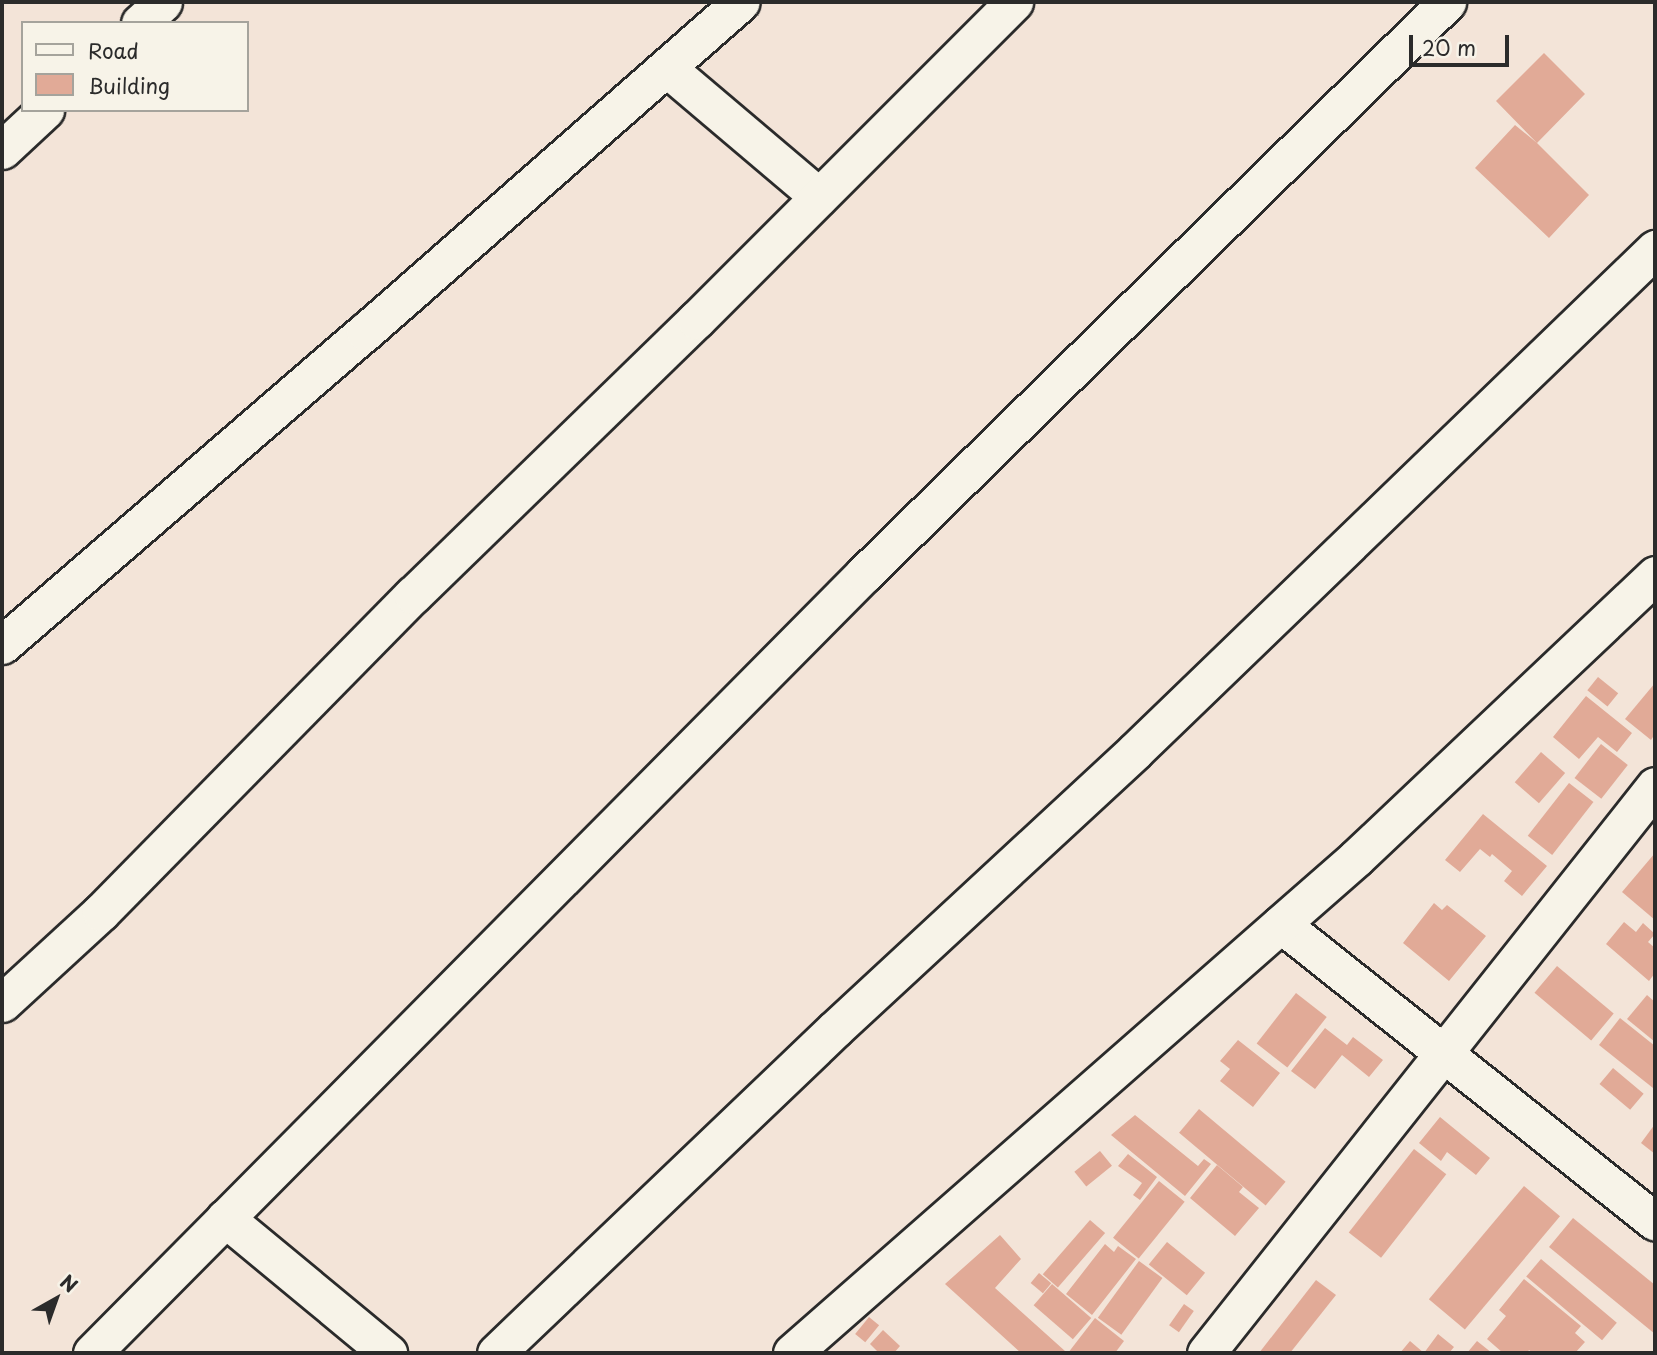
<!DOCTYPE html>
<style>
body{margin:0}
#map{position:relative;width:1657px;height:1355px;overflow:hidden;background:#f3e4d8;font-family:"Playpen Sans",sans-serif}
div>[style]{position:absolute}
.building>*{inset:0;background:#e1aa97;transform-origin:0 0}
.roads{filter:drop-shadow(2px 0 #2b2b2b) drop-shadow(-2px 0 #2b2b2b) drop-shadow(0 2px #2b2b2b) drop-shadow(0 -2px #2b2b2b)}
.minor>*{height:37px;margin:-18.5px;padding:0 18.5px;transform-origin:18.5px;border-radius:18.5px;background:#f7f3e8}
span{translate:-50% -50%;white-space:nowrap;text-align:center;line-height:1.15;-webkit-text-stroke:5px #f7f3e8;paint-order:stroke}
.frame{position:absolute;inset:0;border:4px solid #2b2b2b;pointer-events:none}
.legend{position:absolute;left:21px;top:21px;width:228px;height:91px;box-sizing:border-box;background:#f7f3e8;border:2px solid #a5a39c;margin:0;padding:9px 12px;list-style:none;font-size:21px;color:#2b2b2b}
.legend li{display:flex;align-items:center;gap:14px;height:35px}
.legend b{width:35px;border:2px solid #a5a39c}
.north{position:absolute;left:21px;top:1264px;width:70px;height:70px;-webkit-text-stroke:5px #f7f3e8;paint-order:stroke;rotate:40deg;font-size:19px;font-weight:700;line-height:28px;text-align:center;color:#2b2b2b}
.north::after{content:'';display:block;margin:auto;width:24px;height:32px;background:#2b2b2b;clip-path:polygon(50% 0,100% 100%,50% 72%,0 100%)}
.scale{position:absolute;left:1409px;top:35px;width:100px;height:32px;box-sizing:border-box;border:4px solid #2b2b2b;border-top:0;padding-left:9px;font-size:21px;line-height:24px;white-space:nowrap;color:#2b2b2b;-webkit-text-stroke:5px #f7f3e8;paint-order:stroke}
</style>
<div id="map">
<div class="building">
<i style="clip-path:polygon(1544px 53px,1585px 94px,1537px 143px,1589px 195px,1549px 238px,1475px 168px,1515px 125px,1537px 143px,1496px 101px)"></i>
<i style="left:1598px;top:677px;width:26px;height:17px;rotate:39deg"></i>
<i style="clip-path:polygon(1655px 683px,1655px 734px,1651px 740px,1625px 719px)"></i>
<i style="clip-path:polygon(1586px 696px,1632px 733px,1617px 752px,1598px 737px,1579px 759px,1553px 737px)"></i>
<i style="left:1601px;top:744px;width:34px;height:43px;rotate:38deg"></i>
<i style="left:1541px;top:752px;width:32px;height:40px;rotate:41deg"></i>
<i style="left:1569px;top:783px;width:31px;height:67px;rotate:38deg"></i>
<i style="clip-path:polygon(1483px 814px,1547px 866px,1522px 896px,1504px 881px,1512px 871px,1492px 854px,1490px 857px,1480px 849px,1460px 872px,1445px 860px)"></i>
<i style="clip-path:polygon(1655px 853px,1655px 920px,1622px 892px)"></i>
<i style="clip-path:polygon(1434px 903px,1442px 910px,1447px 905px,1486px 936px,1449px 981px,1403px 943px)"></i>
<i style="clip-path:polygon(1624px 922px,1636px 932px,1643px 923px,1655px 934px,1648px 942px,1655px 948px,1655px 973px,1649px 981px,1606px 944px)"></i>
<i style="left:1557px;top:966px;width:74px;height:35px;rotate:40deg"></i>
<i style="left:1296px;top:993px;width:39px;height:64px;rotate:38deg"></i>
<i style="clip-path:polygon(1647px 995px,1655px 1002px,1655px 1042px,1627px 1019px)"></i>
<i style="clip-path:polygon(1620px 1018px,1655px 1046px,1653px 1088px,1599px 1045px)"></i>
<i style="clip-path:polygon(1325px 1028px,1347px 1045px,1353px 1037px,1383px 1060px,1369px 1077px,1342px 1055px,1315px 1089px,1291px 1071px)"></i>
<i style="clip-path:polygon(1238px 1040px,1280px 1073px,1253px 1107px,1220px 1081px,1230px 1069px,1220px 1061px)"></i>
<i style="left:1613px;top:1068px;width:40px;height:21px;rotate:40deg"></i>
<i style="left:1199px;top:1109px;width:113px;height:31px;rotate:40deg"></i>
<i style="clip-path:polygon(1135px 1115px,1198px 1166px,1204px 1159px,1211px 1164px,1185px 1196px,1111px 1135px)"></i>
<i style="clip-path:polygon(1440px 1117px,1490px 1158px,1476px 1175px,1447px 1152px,1441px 1161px,1419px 1143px)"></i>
<i style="clip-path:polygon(1655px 1124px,1655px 1154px,1641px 1143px)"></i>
<i style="left:1414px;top:1149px;width:41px;height:106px;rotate:38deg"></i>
<i style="left:1100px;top:1151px;width:19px;height:33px;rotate:51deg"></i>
<i style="clip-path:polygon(1128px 1154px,1157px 1177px,1140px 1200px,1133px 1195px,1142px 1183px,1118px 1166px)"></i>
<i style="clip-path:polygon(1217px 1165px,1243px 1187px,1239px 1192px,1259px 1208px,1235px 1236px,1190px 1198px)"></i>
<i style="left:1159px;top:1181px;width:33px;height:73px;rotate:39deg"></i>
<i style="left:1524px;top:1186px;width:47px;height:148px;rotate:40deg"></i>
<i style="clip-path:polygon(1573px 1218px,1655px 1285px,1655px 1334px,1549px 1247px)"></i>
<i style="left:1090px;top:1220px;width:20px;height:72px;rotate:41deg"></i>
<i style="clip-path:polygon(1000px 1235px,1021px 1259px,995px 1288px,1065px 1351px,1064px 1353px,1021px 1353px,945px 1284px)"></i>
<i style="left:1167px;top:1242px;width:49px;height:29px;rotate:39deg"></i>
<i style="clip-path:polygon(1105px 1244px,1114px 1252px,1118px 1246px,1136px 1259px,1092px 1315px,1066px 1294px)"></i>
<i style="left:1541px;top:1259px;width:99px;height:23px;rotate:40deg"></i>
<i style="left:1139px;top:1261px;width:29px;height:70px;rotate:36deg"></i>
<i style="left:1039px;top:1273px;width:16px;height:13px;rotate:40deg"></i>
<i style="clip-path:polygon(1524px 1279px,1581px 1326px,1575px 1333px,1585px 1342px,1575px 1353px,1533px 1353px,1529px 1350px,1527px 1353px,1503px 1353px,1487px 1339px,1506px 1316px,1499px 1310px)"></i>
<i style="clip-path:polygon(1316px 1280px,1336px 1295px,1290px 1353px,1259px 1353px)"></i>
<i style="left:1052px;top:1284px;width:52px;height:28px;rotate:41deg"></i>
<i style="left:1184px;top:1304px;width:12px;height:26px;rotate:35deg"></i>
<i style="left:869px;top:1317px;width:13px;height:22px;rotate:39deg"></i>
<i style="clip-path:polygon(1095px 1318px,1124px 1341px,1115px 1353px,1068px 1353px)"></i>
<i style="clip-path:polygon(883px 1330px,900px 1346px,894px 1353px,879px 1353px,870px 1344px)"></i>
<i style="clip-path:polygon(1438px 1334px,1454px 1347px,1449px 1353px,1400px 1353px,1410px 1341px,1424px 1353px)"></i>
<i style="clip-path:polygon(1477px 1341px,1492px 1353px,1467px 1353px)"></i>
</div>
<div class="roads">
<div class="minor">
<i style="left:140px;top:23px;width:31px;rotate:-42deg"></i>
<i style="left:667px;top:68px;width:199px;rotate:40.3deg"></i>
<i style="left:2px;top:150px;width:59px;rotate:-42.9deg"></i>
<i style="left:2px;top:645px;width:479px;rotate:-40.8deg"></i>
<i style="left:365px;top:332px;width:500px;rotate:-41.3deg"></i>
<i style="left:1281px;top:924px;width:478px;rotate:38.5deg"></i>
<i style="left:2px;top:1003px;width:134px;rotate:-42.6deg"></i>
<i style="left:101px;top:912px;width:445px;rotate:-45.5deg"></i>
<i style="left:413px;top:595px;width:395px;rotate:-44.2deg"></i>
<i style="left:696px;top:320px;width:450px;rotate:-45deg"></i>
<i style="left:225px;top:1218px;width:212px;rotate:39.6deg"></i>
<i style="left:92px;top:1353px;width:1097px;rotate:-45.26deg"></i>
<i style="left:864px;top:574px;width:817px;rotate:-44.45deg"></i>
<i style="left:496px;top:1353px;width:469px;rotate:-43.7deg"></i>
<i style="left:835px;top:1029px;width:409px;rotate:-42.8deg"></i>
<i style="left:1135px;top:751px;width:723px;rotate:-43.99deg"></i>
<i style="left:792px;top:1353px;width:750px;rotate:-41.27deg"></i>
<i style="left:1356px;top:858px;width:412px;rotate:-43.4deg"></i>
<i style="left:1206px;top:1353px;width:723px;rotate:-51.62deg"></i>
</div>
</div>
<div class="frame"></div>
<ul class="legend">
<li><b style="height:9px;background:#f7f3e8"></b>Road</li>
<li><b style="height:19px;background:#e1aa97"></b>Building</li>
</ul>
<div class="north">N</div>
<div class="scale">20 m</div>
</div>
